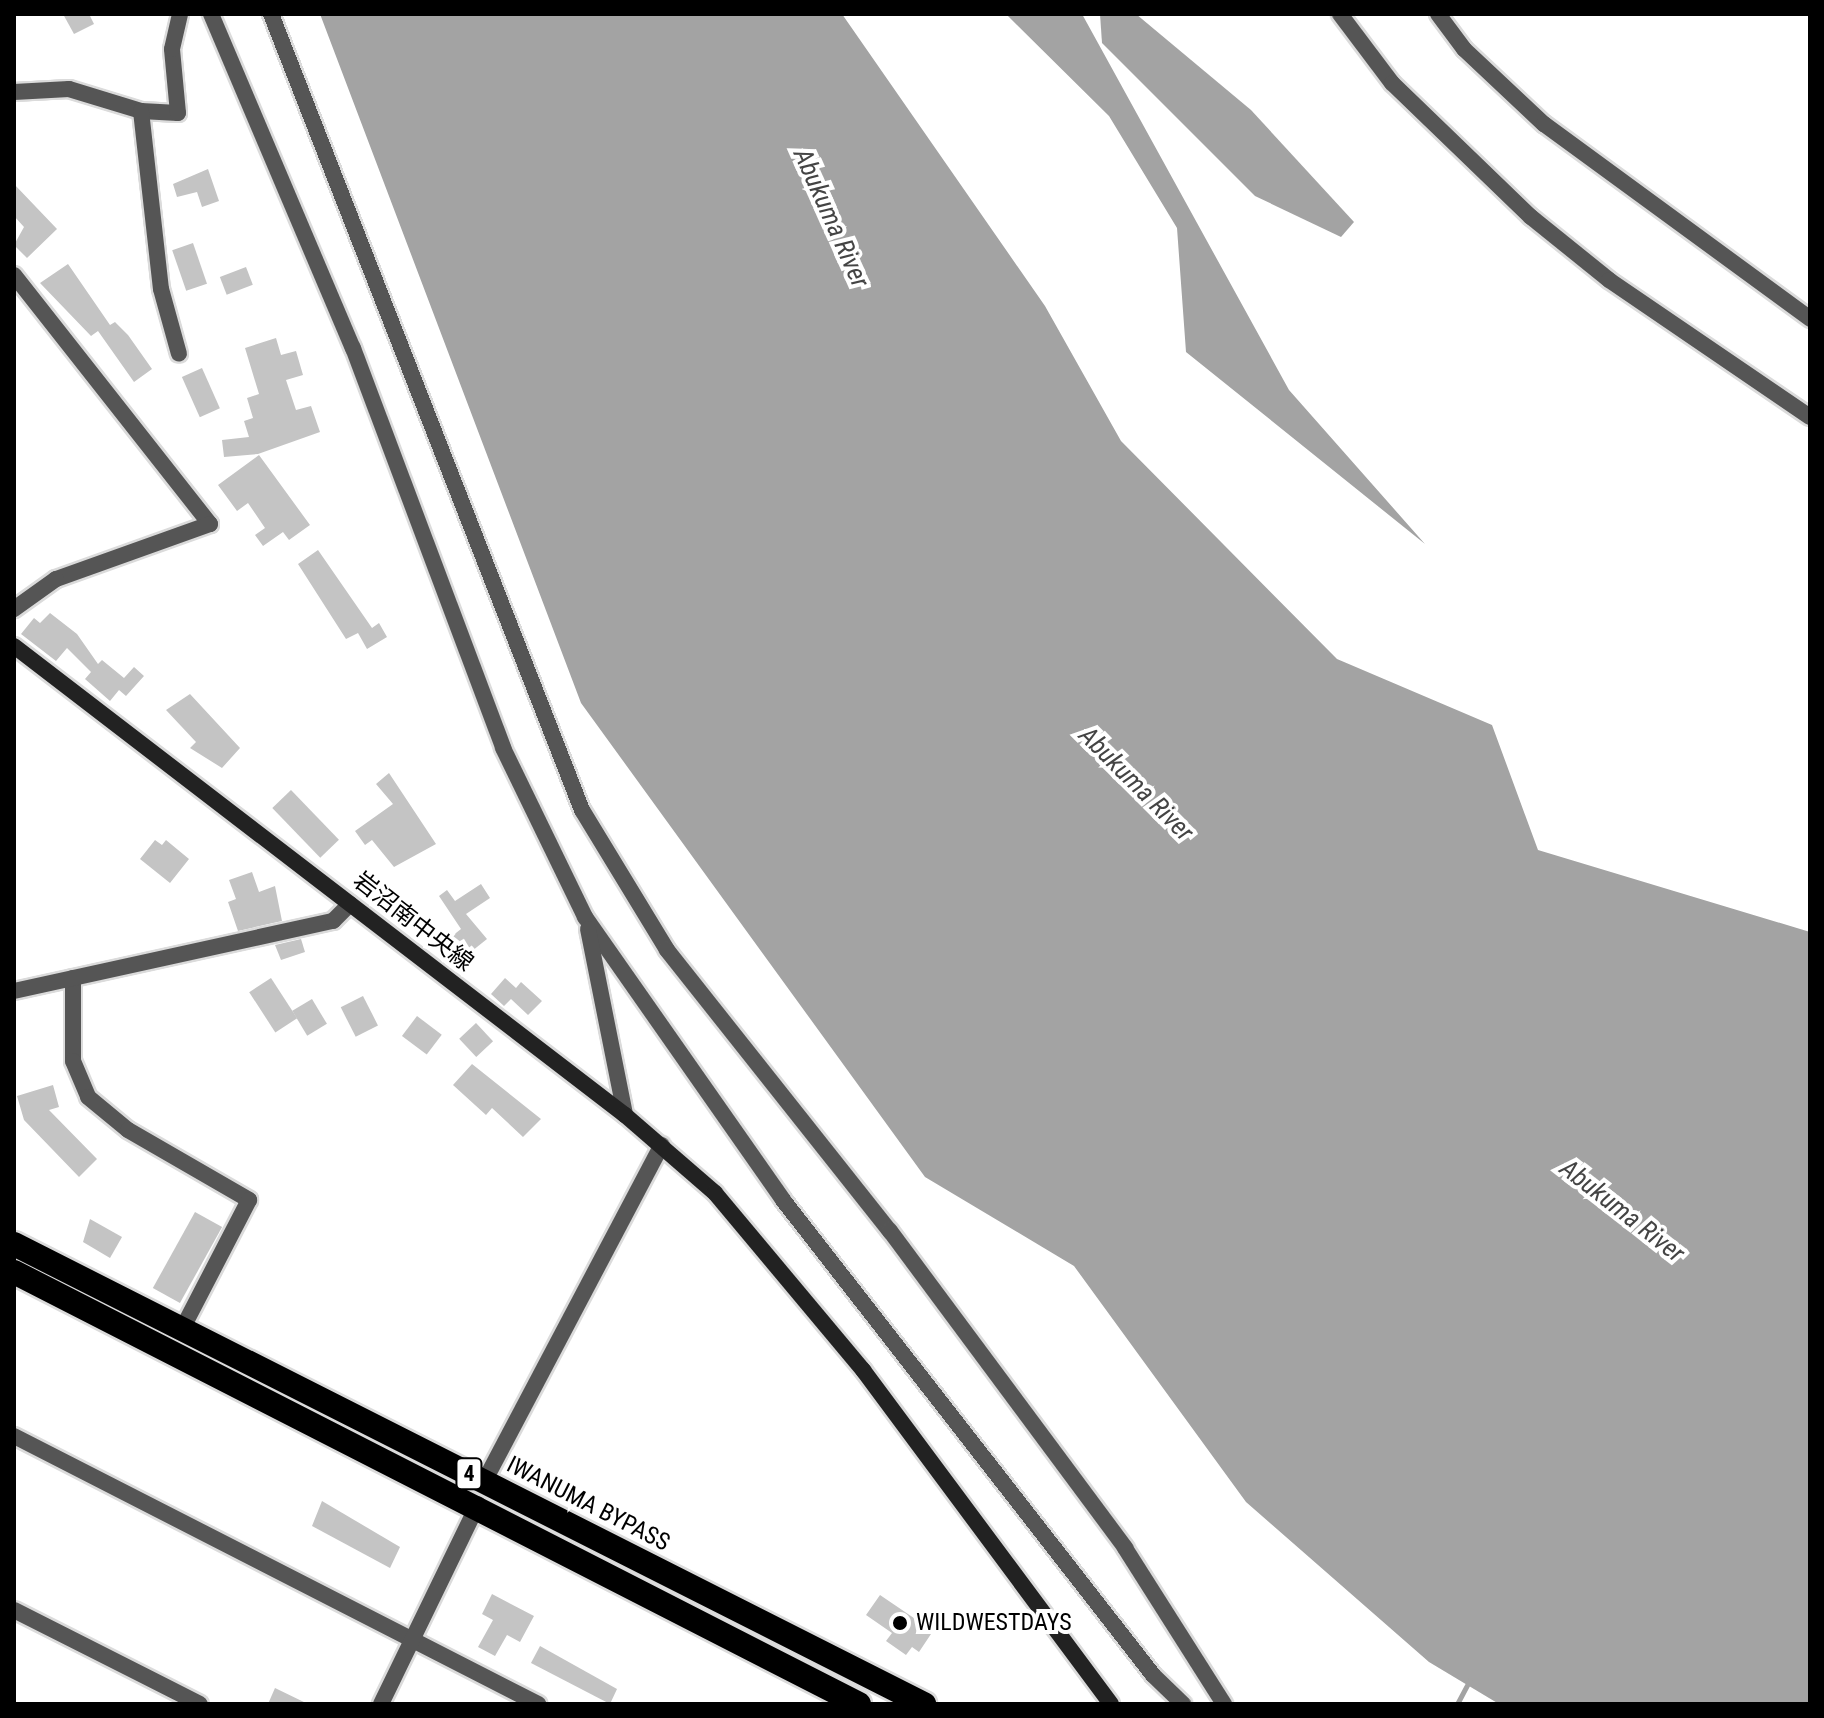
<!DOCTYPE html>
<meta charset="utf-8">
<style>
body{margin:0}
#map{position:relative;width:1824px;height:1718px;overflow:hidden;background:#fff;font-family:"Roboto Condensed","Noto Sans JP",sans-serif}
div>[style]{position:absolute}
.water>*{inset:0;background:#a3a3a3}
.stream>*{height:5px;margin:-2.5px;padding:0 2.5px;transform-origin:2.5px;border-radius:2.5px;background:#a3a3a3}
.building>*{inset:0;background:#c4c4c4;transform-origin:0 0}
.roads{filter:drop-shadow(2px 0 #dbdbdb) drop-shadow(-2px 0 #dbdbdb) drop-shadow(0 2px #dbdbdb) drop-shadow(0 -2px #dbdbdb)}
.street>*{height:16px;margin:-8px;padding:0 8px;transform-origin:8px;border-radius:8px;background:#555}
.secondary>*{height:16px;margin:-8px;padding:0 8px;transform-origin:8px;border-radius:8px;background:#222}
.highway>*{height:24px;margin:-12px;padding:0 12px;transform-origin:12px;border-radius:12px;background:#000}
.dots>*{width:22px;height:22px;translate:-50% -50%;box-sizing:border-box;border:4px solid #fff;border-radius:50%}
span{translate:-50% -50%;white-space:nowrap;text-align:center;line-height:1.15;-webkit-text-stroke:8px #fff;paint-order:stroke}
.shield-label span{padding:2px 6px;background:#fff;border:2px solid;border-radius:6px;-webkit-text-stroke-width:0}
.shield-label{font-size:22px;color:#000;font-weight:700}
.street-label{font-size:24px;color:#000}
.poi-label{font-size:24px;color:#000}
.left{translate:0 -50%;text-align:left}
.water-label{font-size:26px;color:#444;font-style:italic}
.frame{position:absolute;inset:0;border:16px solid #000;pointer-events:none}
</style>
<div id="map">
<div class="water">
<i style="clip-path:polygon(320px 14px,842px 14px,1045px 306px,1121px 441px,1337px 659px,1492px 725px,1538px 850px,1810px 932px,1810px 1704px,1499px 1704px,1429px 1662px,1246px 1502px,1074px 1266px,925px 1177px,581px 703px)"></i>
<i style="clip-path:polygon(1006px 14px,1082px 14px,1289px 390px,1425px 544px,1186px 352px,1177px 228px,1109px 116px)"></i>
<i style="clip-path:polygon(1100px 14px,1136px 14px,1251px 110px,1354px 222px,1341px 237px,1255px 196px,1102px 43px)"></i>
</div>
<div class="stream">
<i style="left:1457px;top:1704px;width:27px;rotate:-62deg"></i>
</div>
<div class="building">
<i style="clip-path:polygon(63px 14px,89px 14px,94px 24px,74px 34px)"></i>
<i style="clip-path:polygon(208px 169px,219px 201px,202px 207px,197px 192px,177px 197px,173px 184px)"></i>
<i style="clip-path:polygon(14px 184px,57px 229px,27px 258px,14px 245px,24px 227px,14px 216px)"></i>
<i style="left:193px;top:243px;width:43px;height:22px;rotate:71deg"></i>
<i style="clip-path:polygon(68px 264px,110px 325px,115px 322px,128px 335px,152px 369px,134px 382px,98px 331px,91px 336px,40px 283px)"></i>
<i style="left:246px;top:267px;width:19px;height:28px;rotate:69deg"></i>
<i style="clip-path:polygon(276px 338px,281px 355px,296px 351px,303px 375px,286px 380px,296px 410px,311px 406px,320px 432px,258px 454px,224px 457px,222px 440px,249px 437px,244px 421px,253px 418px,247px 398px,259px 394px,245px 348px)"></i>
<i style="left:202px;top:368px;width:44px;height:22px;rotate:66deg"></i>
<i style="clip-path:polygon(259px 455px,310px 525px,289px 540px,283px 532px,263px 546px,255px 535px,265px 528px,248px 503px,237px 511px,218px 485px)"></i>
<i style="clip-path:polygon(318px 550px,372px 628px,379px 623px,387px 637px,367px 649px,358px 633px,346px 639px,298px 564px)"></i>
<i style="clip-path:polygon(50px 613px,77px 634px,98px 664px,102px 660px,124px 678px,134px 667px,144px 676px,126px 696px,119px 690px,110px 701px,85px 679px,91px 672px,67px 648px,56px 661px,21px 634px,34px 618px,40px 623px)"></i>
<i style="clip-path:polygon(190px 694px,240px 748px,222px 768px,190px 748px,196px 742px,166px 710px)"></i>
<i style="clip-path:polygon(389px 773px,436px 844px,394px 867px,372px 840px,365px 845px,355px 831px,393px 804px,376px 784px)"></i>
<i style="left:291px;top:790px;width:69px;height:26px;rotate:46deg"></i>
<i style="clip-path:polygon(155px 840px,162px 845px,166px 840px,189px 859px,170px 883px,140px 859px)"></i>
<i style="clip-path:polygon(252px 872px,259px 892px,275px 886px,282px 921px,238px 931px,228px 902px,236px 899px,229px 880px)"></i>
<i style="clip-path:polygon(481px 884px,490px 898px,466px 914px,487px 939px,457px 963px,442px 944px,461px 929px,439px 896px,447px 890px,455px 901px)"></i>
<i style="left:392px;top:886px;width:30px;height:20px;rotate:44deg"></i>
<i style="clip-path:polygon(301px 939px,305px 952px,281px 960px,275px 945px)"></i>
<i style="left:271px;top:978px;width:48px;height:26px;rotate:57deg"></i>
<i style="clip-path:polygon(505px 978px,516px 988px,521px 982px,542px 1001px,528px 1015px,511px 999px,504px 1006px,491px 994px)"></i>
<i style="left:363px;top:996px;width:33px;height:25px;rotate:63deg"></i>
<i style="left:312px;top:999px;width:29px;height:23px;rotate:59deg"></i>
<i style="left:417px;top:1016px;width:31px;height:25px;rotate:37deg"></i>
<i style="left:476px;top:1023px;width:25px;height:23px;rotate:47deg"></i>
<i style="clip-path:polygon(472px 1064px,541px 1119px,523px 1137px,492px 1108px,486px 1115px,453px 1085px)"></i>
<i style="clip-path:polygon(53px 1085px,59px 1107px,49px 1110px,97px 1159px,79px 1177px,24px 1120px,17px 1096px)"></i>
<i style="left:195px;top:1212px;width:31px;height:87px;rotate:29deg"></i>
<i style="clip-path:polygon(90px 1219px,122px 1237px,110px 1258px,83px 1242px)"></i>
<i style="clip-path:polygon(322px 1501px,400px 1547px,390px 1568px,312px 1526px)"></i>
<i style="clip-path:polygon(492px 1594px,534px 1616px,520px 1642px,507px 1635px,495px 1656px,478px 1647px,493px 1620px,482px 1614px)"></i>
<i style="clip-path:polygon(880px 1595px,933px 1631px,919px 1652px,912px 1647px,906px 1655px,886px 1641px,892px 1633px,866px 1615px)"></i>
<i style="clip-path:polygon(540px 1646px,617px 1689px,610px 1704px,531px 1663px)"></i>
<i style="clip-path:polygon(275px 1688px,308px 1704px,268px 1704px)"></i>
</div>
<div class="roads">
<div class="street">
<i style="left:211px;top:14px;width:363px;rotate:67deg"></i>
<i style="left:353px;top:348px;width:427px;rotate:69.4deg"></i>
<i style="left:503px;top:748px;width:188px;rotate:64.1deg"></i>
<i style="left:585px;top:917px;width:345px;rotate:55deg"></i>
<i style="left:783px;top:1200px;width:602px;rotate:52.08deg"></i>
<i style="left:1153px;top:1675px;width:42px;rotate:44deg"></i>
<i style="left:271px;top:14px;width:855px;rotate:68.66deg"></i>
<i style="left:582px;top:810px;width:164px;rotate:58.7deg"></i>
<i style="left:667px;top:950px;width:359px;rotate:51.6deg"></i>
<i style="left:890px;top:1231px;width:395px;rotate:53.4deg"></i>
<i style="left:1125px;top:1548px;width:185px;rotate:57.6deg"></i>
<i style="left:1340px;top:14px;width:86px;rotate:53deg"></i>
<i style="left:1392px;top:83px;width:193px;rotate:44deg"></i>
<i style="left:1531px;top:217px;width:100px;rotate:38.9deg"></i>
<i style="left:1609px;top:280px;width:243px;rotate:34.3deg"></i>
<i style="left:1438px;top:14px;width:44px;rotate:53.4deg"></i>
<i style="left:1464px;top:49px;width:110px;rotate:43.2deg"></i>
<i style="left:1544px;top:124px;width:330px;rotate:36.2deg"></i>
<i style="left:14px;top:92px;width:55px;rotate:-3.1deg"></i>
<i style="left:69px;top:89px;width:75px;rotate:17deg"></i>
<i style="left:141px;top:111px;width:37px;rotate:3deg"></i>
<i style="left:178px;top:113px;width:64px;rotate:-95.4deg"></i>
<i style="left:172px;top:49px;width:36px;rotate:-77deg"></i>
<i style="left:141px;top:111px;width:179px;rotate:83.6deg"></i>
<i style="left:161px;top:289px;width:67px;rotate:74.5deg"></i>
<i style="left:14px;top:275px;width:317px;rotate:51.8deg"></i>
<i style="left:210px;top:524px;width:164px;rotate:160.3deg"></i>
<i style="left:56px;top:579px;width:52px;rotate:144.5deg"></i>
<i style="left:588px;top:929px;width:190px;rotate:78.7deg"></i>
<i style="left:73px;top:978px;width:83px;rotate:90deg"></i>
<i style="left:73px;top:1061px;width:39px;rotate:67deg"></i>
<i style="left:88px;top:1097px;width:52px;rotate:39.5deg"></i>
<i style="left:128px;top:1130px;width:140px;rotate:30deg"></i>
<i style="left:249px;top:1200px;width:145px;rotate:117.4deg"></i>
<i style="left:14px;top:991px;width:327px;rotate:-12.4deg"></i>
<i style="left:333px;top:921px;width:24px;rotate:-45deg"></i>
<i style="left:14px;top:1436px;width:589px;rotate:27.09deg"></i>
<i style="left:484px;top:1482px;width:381px;rotate:-62.2deg"></i>
<i style="left:14px;top:1610px;width:208px;rotate:26.8deg"></i>
<i style="left:381px;top:1704px;width:222px;rotate:-64.1deg"></i>
</div>
<div class="secondary">
<i style="left:14px;top:646px;width:770px;rotate:37.51deg"></i>
<i style="left:625px;top:1115px;width:119px;rotate:40.9deg"></i>
<i style="left:715px;top:1193px;width:231px;rotate:50.1deg"></i>
<i style="left:863px;top:1370px;width:416px;rotate:53.4deg"></i>
</div>
<div class="highway">
<i style="left:14px;top:1244px;width:1020px;rotate:26.82deg"></i>
<i style="left:14px;top:1272px;width:949px;rotate:27.08deg"></i>
</div>
</div>
<div class="dots">
<i style="left:900px;top:1623px;background:#000"></i>
</div>
<div class="shield-label">
<span style="left:469px;top:1474px">4</span>
</div>
<div class="street-label">
<span style="left:413px;top:922px;rotate:38deg">岩沼南中央線</span>
<span style="left:588px;top:1504px;rotate:27deg">IWANUMA BYPASS</span>
</div>
<div class="poi-label">
<span class="left" style="left:916px;top:1623px">WILDWESTDAYS</span>
</div>
<div class="water-label">
<span style="left:831px;top:218px;rotate:66deg">Abukuma River</span>
<span style="left:1136px;top:784px;rotate:45deg">Abukuma River</span>
<span style="left:1622px;top:1211px;rotate:38deg">Abukuma River</span>
</div>
<div class="frame"></div>
</div>
